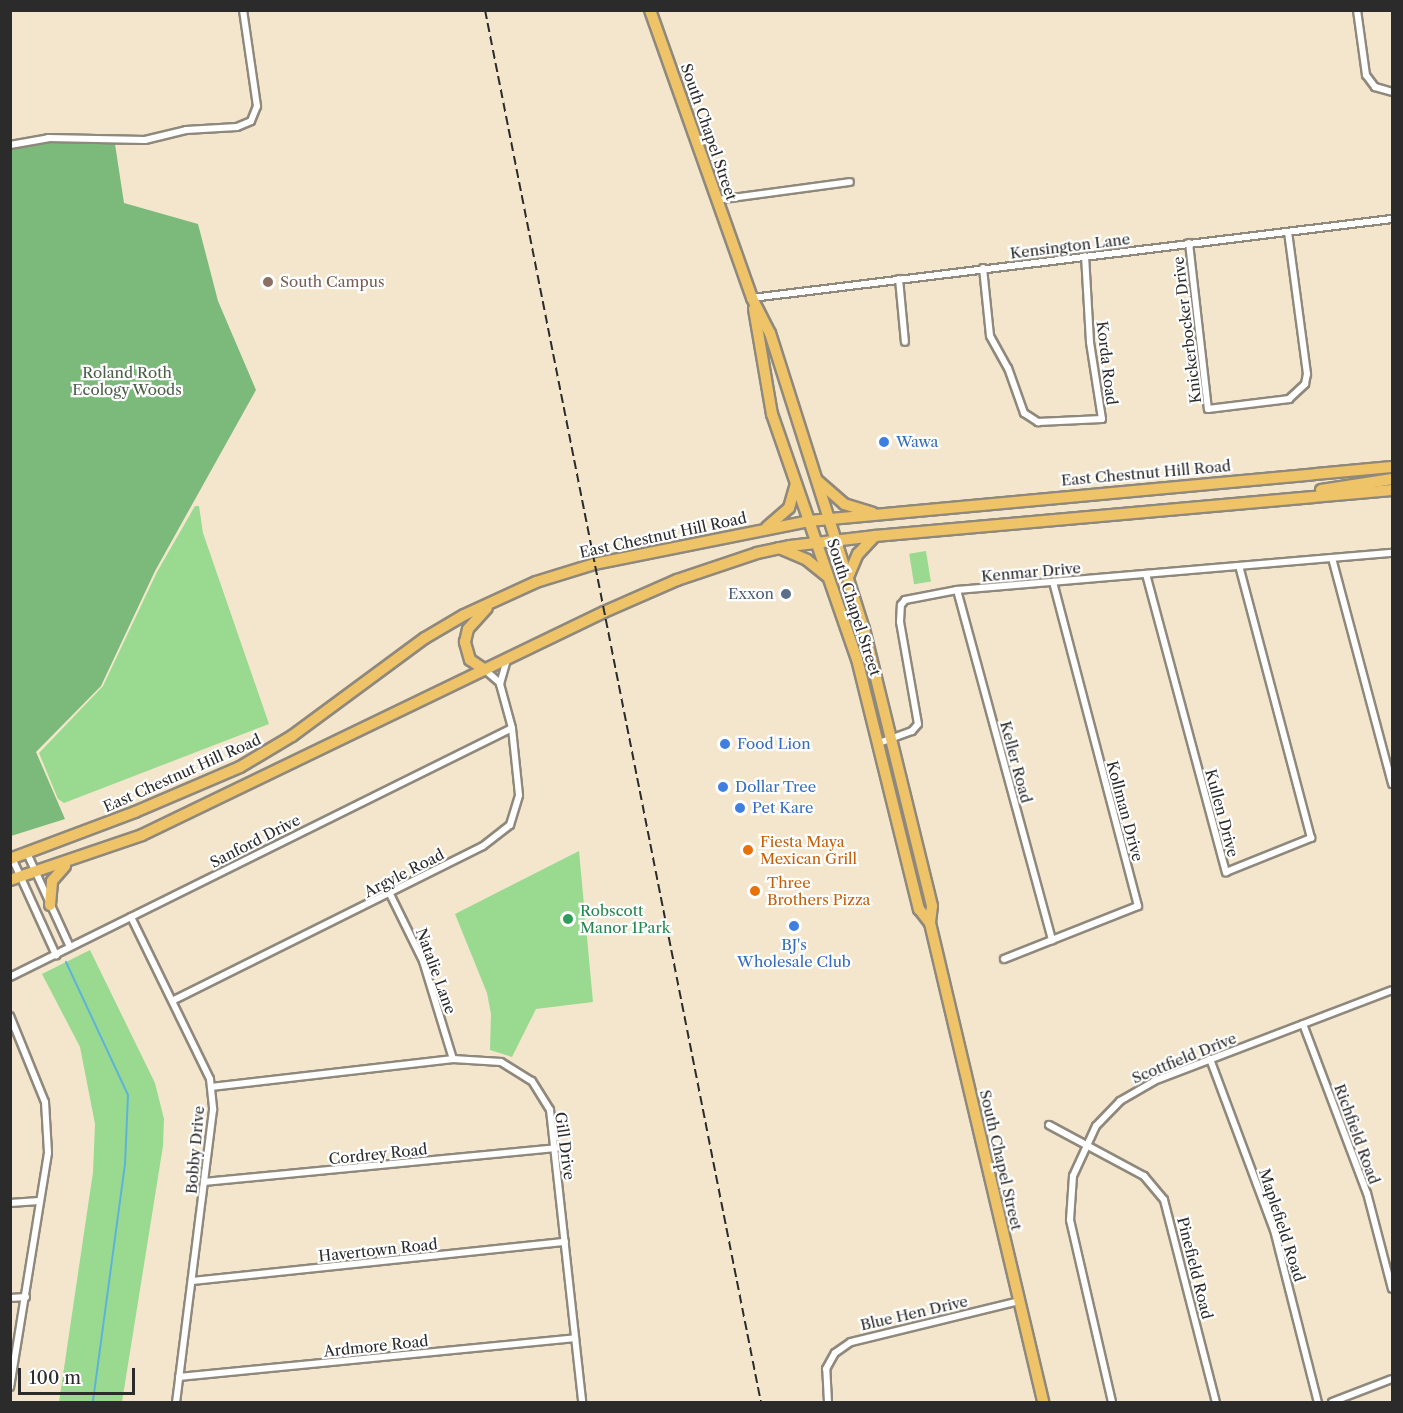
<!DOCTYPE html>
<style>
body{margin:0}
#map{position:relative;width:1403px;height:1413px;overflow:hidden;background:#f3e6cc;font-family:"Libre Caslon Text",serif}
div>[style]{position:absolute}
.green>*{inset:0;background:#9ada90;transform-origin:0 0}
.forest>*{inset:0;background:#7bba7a}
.stream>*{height:2px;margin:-1px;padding:0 1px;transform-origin:1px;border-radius:1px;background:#5db3da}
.roads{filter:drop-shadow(2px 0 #8f887c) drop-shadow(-2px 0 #8f887c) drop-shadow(0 2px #8f887c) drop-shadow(0 -2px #8f887c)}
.minor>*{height:6px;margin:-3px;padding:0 3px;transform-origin:3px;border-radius:3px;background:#fff}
.primary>*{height:10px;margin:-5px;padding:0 5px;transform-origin:5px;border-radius:5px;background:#efc469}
.rail>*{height:2px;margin-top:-1px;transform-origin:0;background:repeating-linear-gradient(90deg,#2b2b2b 0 9px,transparent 0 13.5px)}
.dots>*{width:16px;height:16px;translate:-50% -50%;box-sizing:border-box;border:3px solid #fff;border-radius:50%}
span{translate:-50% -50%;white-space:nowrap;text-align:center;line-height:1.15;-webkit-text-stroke:4.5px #fff;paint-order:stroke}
.street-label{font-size:15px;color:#2b2b2b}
.education-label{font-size:15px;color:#785e54}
.left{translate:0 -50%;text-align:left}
.park-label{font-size:15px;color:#4c6049}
.shop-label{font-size:15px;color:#366cbe}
.service-label{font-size:15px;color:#4e5e75}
.right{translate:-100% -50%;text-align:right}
.food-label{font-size:15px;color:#c56008}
.leisure-label{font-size:15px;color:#27864d}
.frame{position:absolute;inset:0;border:12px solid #2b2b2b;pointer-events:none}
.scale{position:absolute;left:18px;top:1368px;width:117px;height:27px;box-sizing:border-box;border:3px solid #2b2b2b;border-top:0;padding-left:8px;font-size:18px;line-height:21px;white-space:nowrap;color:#2b2b2b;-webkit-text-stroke:4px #fff;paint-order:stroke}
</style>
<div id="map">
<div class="green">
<i style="clip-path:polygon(195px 506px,199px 506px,203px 533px,269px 724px,64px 803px,58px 799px,39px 753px,103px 686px,157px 572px)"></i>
<i style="left:926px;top:551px;width:31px;height:17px;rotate:81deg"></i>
<i style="clip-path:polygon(579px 851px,593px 1002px,536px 1009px,512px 1057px,490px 1050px,491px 1014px,487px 993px,455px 914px)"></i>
<i style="clip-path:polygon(90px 950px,155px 1083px,164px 1119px,163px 1146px,122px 1402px,59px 1402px,93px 1172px,95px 1124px,80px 1047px,42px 974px)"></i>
</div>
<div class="forest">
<i style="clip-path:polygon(50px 142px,115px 144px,124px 203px,198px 224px,218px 301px,256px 390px,155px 571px,101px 686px,36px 752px,65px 819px,11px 836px,11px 148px)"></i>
</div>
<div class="stream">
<i style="left:66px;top:962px;width:147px;rotate:65deg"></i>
<i style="left:128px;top:1095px;width:69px;rotate:92.5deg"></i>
<i style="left:125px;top:1164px;width:240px;rotate:97.7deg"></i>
</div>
<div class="roads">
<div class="minor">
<i style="left:1357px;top:10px;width:66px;rotate:82.1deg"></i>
<i style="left:1366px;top:75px;width:15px;rotate:53deg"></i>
<i style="left:1375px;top:87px;width:18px;rotate:16deg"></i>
<i style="left:10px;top:145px;width:39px;rotate:-10deg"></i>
<i style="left:48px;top:138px;width:97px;rotate:1.2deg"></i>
<i style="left:145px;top:140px;width:42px;rotate:-13.7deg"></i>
<i style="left:186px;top:130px;width:51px;rotate:-3.4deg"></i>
<i style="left:237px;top:127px;width:15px;rotate:-23deg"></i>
<i style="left:251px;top:121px;width:16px;rotate:-68deg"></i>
<i style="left:257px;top:106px;width:97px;rotate:-98.3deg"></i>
<i style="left:717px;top:200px;width:134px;rotate:-7.7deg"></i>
<i style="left:1189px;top:243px;width:167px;rotate:83.5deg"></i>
<i style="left:1208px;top:409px;width:82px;rotate:-7deg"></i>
<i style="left:1289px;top:399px;width:22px;rotate:-43deg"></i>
<i style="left:1305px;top:384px;width:10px;rotate:-79deg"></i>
<i style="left:1307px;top:374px;width:143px;rotate:-97.6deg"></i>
<i style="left:983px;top:268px;width:68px;rotate:84.1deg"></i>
<i style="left:990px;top:336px;width:37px;rotate:61deg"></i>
<i style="left:1008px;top:368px;width:48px;rotate:70.4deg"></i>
<i style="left:1024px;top:413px;width:17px;rotate:33deg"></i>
<i style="left:1038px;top:422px;width:64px;rotate:-2.7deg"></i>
<i style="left:1102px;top:419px;width:78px;rotate:-98.9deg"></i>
<i style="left:1090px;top:342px;width:86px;rotate:-93.3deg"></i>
<i style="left:899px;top:279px;width:63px;rotate:84.6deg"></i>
<i style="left:752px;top:298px;width:645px;rotate:-7.04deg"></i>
<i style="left:1332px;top:558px;width:234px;rotate:75.1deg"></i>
<i style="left:1146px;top:574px;width:309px;rotate:75deg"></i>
<i style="left:1226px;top:872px;width:92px;rotate:-21.8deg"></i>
<i style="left:1311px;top:838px;width:281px;rotate:-104.8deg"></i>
<i style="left:957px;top:590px;width:363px;rotate:74.8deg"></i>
<i style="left:485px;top:670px;width:20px;rotate:41deg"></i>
<i style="left:879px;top:743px;width:35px;rotate:-20deg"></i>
<i style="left:912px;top:731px;width:9px;rotate:-49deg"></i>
<i style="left:918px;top:724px;width:104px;rotate:-100deg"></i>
<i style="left:900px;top:622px;width:17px;rotate:-87deg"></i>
<i style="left:901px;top:605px;width:6px;rotate:-51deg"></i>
<i style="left:905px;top:600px;width:53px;rotate:-10.9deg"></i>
<i style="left:957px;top:590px;width:437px;rotate:-4.9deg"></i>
<i style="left:27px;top:853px;width:103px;rotate:65.4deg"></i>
<i style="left:12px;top:858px;width:107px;rotate:65.6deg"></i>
<i style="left:390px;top:894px;width:75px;rotate:63.8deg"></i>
<i style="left:423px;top:961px;width:102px;rotate:73deg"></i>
<i style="left:131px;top:917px;width:180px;rotate:64deg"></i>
<i style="left:210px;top:1079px;width:31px;rotate:84deg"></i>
<i style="left:213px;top:1110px;width:294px;rotate:97.2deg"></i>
<i style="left:1004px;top:959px;width:144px;rotate:-21.6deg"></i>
<i style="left:1138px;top:906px;width:335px;rotate:-104.7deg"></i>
<i style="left:10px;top:977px;width:560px;rotate:-26.38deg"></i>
<i style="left:174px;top:1000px;width:345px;rotate:-26.5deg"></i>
<i style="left:483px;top:846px;width:34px;rotate:-38deg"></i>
<i style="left:510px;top:825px;width:31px;rotate:-73deg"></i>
<i style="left:519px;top:795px;width:67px;rotate:-96deg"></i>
<i style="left:512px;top:728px;width:46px;rotate:-105.3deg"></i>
<i style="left:500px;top:684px;width:26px;rotate:-74deg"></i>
<i style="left:10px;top:1016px;width:93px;rotate:67.9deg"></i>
<i style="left:45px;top:1102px;width:51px;rotate:86.6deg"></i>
<i style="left:48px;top:1153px;width:237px;rotate:99.2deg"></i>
<i style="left:1303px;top:1024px;width:181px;rotate:69.3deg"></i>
<i style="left:1367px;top:1193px;width:99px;rotate:75.4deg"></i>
<i style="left:1210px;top:1059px;width:183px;rotate:69.5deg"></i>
<i style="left:1274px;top:1230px;width:178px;rotate:75.7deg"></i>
<i style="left:211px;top:1087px;width:244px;rotate:-6.6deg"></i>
<i style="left:453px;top:1059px;width:48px;rotate:3.6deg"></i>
<i style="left:501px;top:1062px;width:36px;rotate:32deg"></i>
<i style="left:532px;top:1081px;width:34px;rotate:58deg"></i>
<i style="left:550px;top:1110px;width:294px;rotate:83.7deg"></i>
<i style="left:1049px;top:1125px;width:108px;rotate:28.2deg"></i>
<i style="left:1144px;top:1176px;width:31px;rotate:50deg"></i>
<i style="left:1164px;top:1200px;width:209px;rotate:75.6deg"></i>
<i style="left:204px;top:1182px;width:353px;rotate:-5.5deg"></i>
<i style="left:10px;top:1203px;width:29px;rotate:-4deg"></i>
<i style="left:193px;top:1281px;width:374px;rotate:-6deg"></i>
<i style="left:10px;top:1298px;width:16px;rotate:-4deg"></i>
<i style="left:179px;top:1377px;width:398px;rotate:-5.6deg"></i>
<i style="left:828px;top:1402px;width:33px;rotate:-93deg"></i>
<i style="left:826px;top:1369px;width:18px;rotate:-61deg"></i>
<i style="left:835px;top:1353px;width:19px;rotate:-35deg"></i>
<i style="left:851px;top:1342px;width:173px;rotate:-13.7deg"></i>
<i style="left:1112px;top:1402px;width:187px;rotate:-103deg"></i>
<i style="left:1070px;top:1220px;width:44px;rotate:-86.1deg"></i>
<i style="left:1073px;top:1176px;width:55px;rotate:-65.3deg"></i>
<i style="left:1096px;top:1126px;width:35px;rotate:-46deg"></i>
<i style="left:1120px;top:1101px;width:39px;rotate:-30deg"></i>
<i style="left:1154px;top:1081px;width:255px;rotate:-20.9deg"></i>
<i style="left:1332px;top:1402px;width:64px;rotate:-21deg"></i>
</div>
<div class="primary">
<i style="left:650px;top:10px;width:306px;rotate:70.5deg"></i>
<i style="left:752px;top:298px;width:39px;rotate:63deg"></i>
<i style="left:770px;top:333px;width:311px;rotate:72.4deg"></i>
<i style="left:864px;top:629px;width:285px;rotate:76.2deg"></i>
<i style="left:932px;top:906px;width:17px;rotate:97deg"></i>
<i style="left:930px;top:923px;width:492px;rotate:76.7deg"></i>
<i style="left:754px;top:309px;width:107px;rotate:80.3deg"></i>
<i style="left:772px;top:414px;width:259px;rotate:70.9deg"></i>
<i style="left:857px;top:659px;width:258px;rotate:76.1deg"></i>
<i style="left:919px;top:909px;width:18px;rotate:52deg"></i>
<i style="left:818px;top:481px;width:35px;rotate:41deg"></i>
<i style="left:844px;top:504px;width:30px;rotate:17deg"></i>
<i style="left:1321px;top:490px;width:72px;rotate:-8.8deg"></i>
<i style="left:767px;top:527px;width:29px;rotate:-41deg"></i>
<i style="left:789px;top:508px;width:25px;rotate:-74deg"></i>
<i style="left:779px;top:548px;width:30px;rotate:23deg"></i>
<i style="left:807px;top:560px;width:26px;rotate:39deg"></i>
<i style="left:848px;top:577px;width:25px;rotate:-67deg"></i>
<i style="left:858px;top:554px;width:25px;rotate:-47deg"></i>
<i style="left:485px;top:670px;width:18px;rotate:-146deg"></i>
<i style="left:470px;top:660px;width:19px;rotate:-106deg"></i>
<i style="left:465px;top:642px;width:13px;rotate:-77deg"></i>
<i style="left:468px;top:629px;width:28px;rotate:-48deg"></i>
<i style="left:10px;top:859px;width:134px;rotate:-20.6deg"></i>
<i style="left:135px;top:812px;width:114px;rotate:-23.2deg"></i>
<i style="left:240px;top:767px;width:61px;rotate:-30.8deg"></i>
<i style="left:292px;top:736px;width:165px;rotate:-36.4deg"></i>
<i style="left:425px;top:638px;width:45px;rotate:-30.5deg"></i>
<i style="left:464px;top:615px;width:79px;rotate:-24.6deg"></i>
<i style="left:536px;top:582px;width:61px;rotate:-17.2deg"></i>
<i style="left:594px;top:564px;width:219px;rotate:-11.3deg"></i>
<i style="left:809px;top:521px;width:585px;rotate:-5.29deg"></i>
<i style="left:10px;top:880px;width:139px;rotate:-18.8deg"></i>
<i style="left:142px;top:835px;width:513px;rotate:-25.77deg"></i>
<i style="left:604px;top:612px;width:80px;rotate:-23.7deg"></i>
<i style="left:677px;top:580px;width:84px;rotate:-18.6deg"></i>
<i style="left:757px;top:553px;width:34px;rotate:-12deg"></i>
<i style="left:790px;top:546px;width:86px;rotate:-6.7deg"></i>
<i style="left:875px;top:536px;width:519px;rotate:-5.08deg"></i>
<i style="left:50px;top:905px;width:24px;rotate:-85deg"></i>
<i style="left:52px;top:881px;width:20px;rotate:-49deg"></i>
</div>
</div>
<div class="rail">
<i style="left:485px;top:10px;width:1419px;rotate:78.79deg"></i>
</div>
<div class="dots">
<i style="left:268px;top:282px;background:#8d6e63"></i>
<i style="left:884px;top:442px;background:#3f7fe0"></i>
<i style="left:786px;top:594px;background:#5c6f8a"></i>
<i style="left:725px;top:744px;background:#3f7fe0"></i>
<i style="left:723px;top:787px;background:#3f7fe0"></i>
<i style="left:740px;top:808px;background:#3f7fe0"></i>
<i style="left:748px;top:850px;background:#e8710a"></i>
<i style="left:755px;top:891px;background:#e8710a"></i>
<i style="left:568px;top:919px;background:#2e9e5b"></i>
<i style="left:794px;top:926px;background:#3f7fe0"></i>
</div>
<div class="street-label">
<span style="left:709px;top:132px;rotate:71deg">South Chapel Street</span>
<span style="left:1070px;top:246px;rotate:-7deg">Kensington Lane</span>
<span style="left:1187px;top:330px;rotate:-97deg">Knickerbocker Drive</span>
<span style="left:1107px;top:363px;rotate:83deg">Korda Road</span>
<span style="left:1146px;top:473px;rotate:-5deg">East Chestnut Hill Road</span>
<span style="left:663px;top:535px;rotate:-12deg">East Chestnut Hill Road</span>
<span style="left:1031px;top:572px;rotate:-5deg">Kenmar Drive</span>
<span style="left:854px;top:607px;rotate:72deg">South Chapel Street</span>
<span style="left:1016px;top:762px;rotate:75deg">Keller Road</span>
<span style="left:182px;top:773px;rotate:-24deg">East Chestnut Hill Road</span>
<span style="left:1125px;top:811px;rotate:75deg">Kollman Drive</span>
<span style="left:1222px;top:813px;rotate:75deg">Kullen Drive</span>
<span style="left:255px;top:841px;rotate:-27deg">Sanford Drive</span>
<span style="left:404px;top:873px;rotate:-27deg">Argyle Road</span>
<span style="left:436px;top:971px;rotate:70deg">Natalie Lane</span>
<span style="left:1184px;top:1058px;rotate:-22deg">Scottfield Drive</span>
<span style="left:1357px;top:1134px;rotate:70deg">Richfield Road</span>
<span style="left:565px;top:1146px;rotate:82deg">Gill Drive</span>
<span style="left:195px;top:1150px;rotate:-85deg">Bobby Drive</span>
<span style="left:378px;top:1154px;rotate:-6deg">Cordrey Road</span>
<span style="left:1001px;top:1160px;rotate:77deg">South Chapel Street</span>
<span style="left:1282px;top:1225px;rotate:72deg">Maplefield Road</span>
<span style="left:378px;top:1250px;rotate:-6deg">Havertown Road</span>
<span style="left:1195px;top:1268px;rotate:76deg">Pinefield Road</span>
<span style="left:914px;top:1313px;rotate:-13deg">Blue Hen Drive</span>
<span style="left:376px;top:1346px;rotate:-6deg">Ardmore Road</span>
</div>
<div class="education-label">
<span class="left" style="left:280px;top:282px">South Campus</span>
</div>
<div class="park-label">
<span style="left:127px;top:381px">Roland Roth<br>Ecology Woods</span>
</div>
<div class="shop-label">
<span class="left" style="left:896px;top:442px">Wawa</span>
<span class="left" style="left:737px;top:744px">Food Lion</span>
<span class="left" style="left:735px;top:787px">Dollar Tree</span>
<span class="left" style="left:752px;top:808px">Pet Kare</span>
<span style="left:794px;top:953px">BJ's<br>Wholesale Club</span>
</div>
<div class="service-label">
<span class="right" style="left:774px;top:594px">Exxon</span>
</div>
<div class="food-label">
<span class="left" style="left:760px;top:850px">Fiesta Maya<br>Mexican Grill</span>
<span class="left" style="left:767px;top:891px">Three<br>Brothers Pizza</span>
</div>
<div class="leisure-label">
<span class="left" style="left:580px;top:919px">Robscott<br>Manor 1Park</span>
</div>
<div class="frame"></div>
<div class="scale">100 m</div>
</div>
